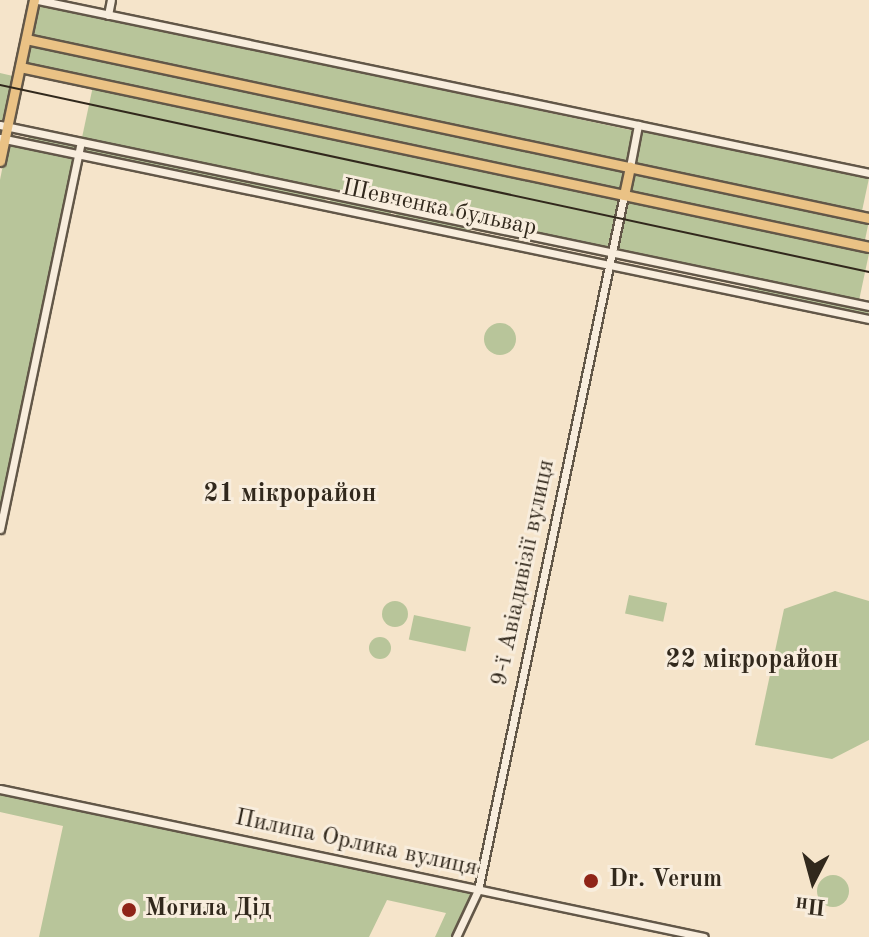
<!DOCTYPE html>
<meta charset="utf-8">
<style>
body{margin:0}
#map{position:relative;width:869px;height:937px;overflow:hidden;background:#f5e4ca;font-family:"Old Standard TT",serif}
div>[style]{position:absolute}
.green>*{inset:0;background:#b8c59a;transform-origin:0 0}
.round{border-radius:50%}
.roads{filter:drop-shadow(2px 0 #625748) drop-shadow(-2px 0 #625748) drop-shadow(0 2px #625748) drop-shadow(0 -2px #625748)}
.minor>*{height:7px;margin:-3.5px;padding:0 3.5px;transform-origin:3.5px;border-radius:3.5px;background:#f8eddd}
.major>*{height:9px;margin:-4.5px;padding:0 4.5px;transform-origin:4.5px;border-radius:4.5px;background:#eac285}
.tram>*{height:2px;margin:-1px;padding:0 1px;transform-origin:1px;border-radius:1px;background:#31281c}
.dots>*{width:22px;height:22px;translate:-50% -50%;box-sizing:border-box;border:4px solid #f8eddd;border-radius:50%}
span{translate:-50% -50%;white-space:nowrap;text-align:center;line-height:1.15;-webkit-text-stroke:6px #f8eddd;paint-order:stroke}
.street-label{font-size:24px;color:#31281c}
.poi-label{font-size:24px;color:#31281c;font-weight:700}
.left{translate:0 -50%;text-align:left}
.neighbourhood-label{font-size:26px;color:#31281c;font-weight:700}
.north{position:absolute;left:773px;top:841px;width:80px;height:80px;-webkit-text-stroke:6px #f8eddd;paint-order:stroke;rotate:186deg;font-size:22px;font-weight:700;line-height:32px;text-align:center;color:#31281c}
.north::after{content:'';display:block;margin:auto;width:28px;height:36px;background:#31281c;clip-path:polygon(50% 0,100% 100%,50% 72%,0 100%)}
</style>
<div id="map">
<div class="green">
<i style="left:37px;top:4px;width:610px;height:33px;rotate:12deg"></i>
<i style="left:29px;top:44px;width:609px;height:20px;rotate:12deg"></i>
<i style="clip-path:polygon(0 73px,13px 76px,3px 122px,0 121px)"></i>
<i style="left:93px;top:86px;width:539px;height:53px;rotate:12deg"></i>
<i style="left:641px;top:130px;width:233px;height:35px;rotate:12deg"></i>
<i style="left:29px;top:134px;width:50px;height:7px;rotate:12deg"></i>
<i style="clip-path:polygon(7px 144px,75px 159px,0 514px,0 180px)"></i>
<i style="left:83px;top:146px;width:248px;height:7px;rotate:12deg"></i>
<i style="left:632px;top:172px;width:242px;height:20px;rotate:12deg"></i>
<i style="left:331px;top:197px;width:62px;height:7px;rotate:11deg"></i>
<i style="left:626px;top:199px;width:249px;height:50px;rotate:12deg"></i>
<i style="left:397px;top:210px;width:76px;height:7px;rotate:11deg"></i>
<i style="left:750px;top:283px;width:122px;height:8px;rotate:12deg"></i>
<i class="round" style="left:484px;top:323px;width:32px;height:32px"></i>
<i style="clip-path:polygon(835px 591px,869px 601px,869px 740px,832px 759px,755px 745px,784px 609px)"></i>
<i style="left:629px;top:595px;width:39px;height:19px;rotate:12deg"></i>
<i class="round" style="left:382px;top:601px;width:26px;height:26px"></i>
<i style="left:414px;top:615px;width:58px;height:25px;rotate:12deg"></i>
<i class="round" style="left:369px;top:637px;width:22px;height:22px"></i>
<i style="clip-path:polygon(0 794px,473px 893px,452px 937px,435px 937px,446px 913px,387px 900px,369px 937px,39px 937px,63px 826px,0 812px)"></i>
<i class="round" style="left:817px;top:875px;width:32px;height:32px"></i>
</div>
<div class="roads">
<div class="minor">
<i style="left:38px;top:0;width:849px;rotate:11.76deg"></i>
<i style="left:108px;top:15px;width:15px;rotate:-79deg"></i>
<i style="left:0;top:125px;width:888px;rotate:11.77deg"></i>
<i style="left:0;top:138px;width:888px;rotate:11.77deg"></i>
<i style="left:630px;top:167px;width:43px;rotate:-79.2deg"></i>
<i style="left:0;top:529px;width:395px;rotate:-78.2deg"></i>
<i style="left:0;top:789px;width:719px;rotate:11.87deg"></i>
<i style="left:456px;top:937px;width:52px;rotate:-64.9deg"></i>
<i style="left:478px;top:890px;width:710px;rotate:-78.14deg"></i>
</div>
<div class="major">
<i style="left:26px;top:39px;width:862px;rotate:11.99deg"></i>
<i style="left:20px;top:67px;width:868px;rotate:11.97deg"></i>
<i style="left:0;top:161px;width:165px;rotate:-78.1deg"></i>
<i style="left:624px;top:195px;width:29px;rotate:-78deg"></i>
</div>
</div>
<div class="tram">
<i style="left:0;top:85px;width:889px;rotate:12.14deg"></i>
</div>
<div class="dots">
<i style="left:591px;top:881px;background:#8f2418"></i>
<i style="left:129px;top:910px;background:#8f2418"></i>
</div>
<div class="street-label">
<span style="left:439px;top:209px;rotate:12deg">Шевченка бульвар</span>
<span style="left:524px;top:573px;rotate:-78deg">9-ї Авіадивізії вулиця</span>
<span style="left:356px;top:844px;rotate:12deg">Пилипа Орлика вулиця</span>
</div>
<div class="poi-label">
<span class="left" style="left:609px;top:881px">Dr. Verum</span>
<span class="left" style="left:145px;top:910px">Могила Дiд</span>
</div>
<div class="neighbourhood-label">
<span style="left:290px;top:495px">21 мікрорайон</span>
<span style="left:752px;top:661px">22 мікрорайон</span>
</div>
<div class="north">Пн</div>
</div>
